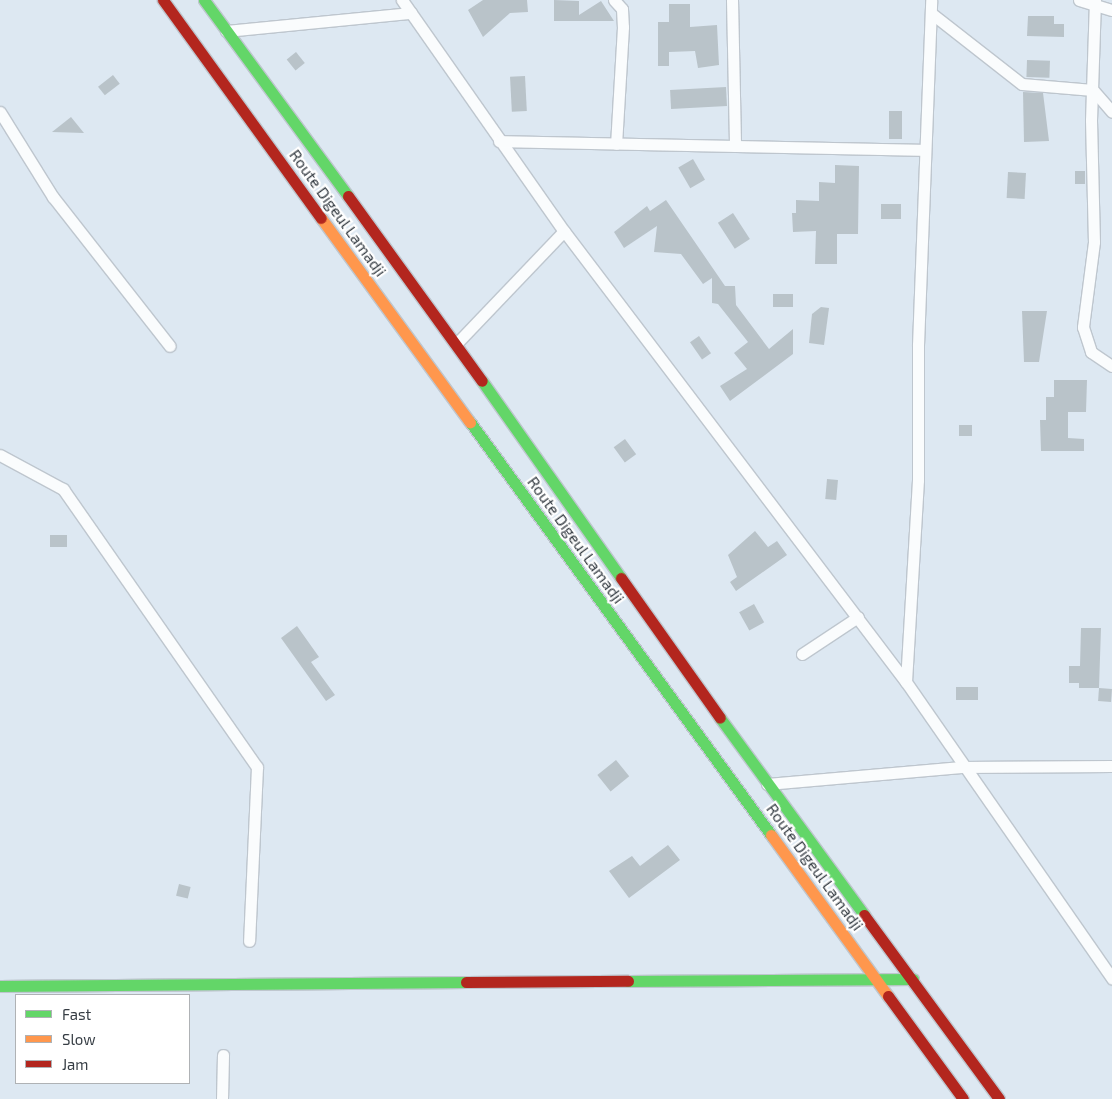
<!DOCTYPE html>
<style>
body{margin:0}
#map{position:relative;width:1112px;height:1099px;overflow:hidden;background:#dde8f2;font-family:"Exo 2",sans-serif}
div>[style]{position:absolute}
.building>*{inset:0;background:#b9c3c9;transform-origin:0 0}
.roads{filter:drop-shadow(1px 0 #bec6ce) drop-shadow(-1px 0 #bec6ce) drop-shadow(0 1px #bec6ce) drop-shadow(0 -1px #bec6ce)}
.street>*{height:11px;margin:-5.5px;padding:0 5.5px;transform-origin:5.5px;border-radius:5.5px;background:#fafcfd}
.fast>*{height:11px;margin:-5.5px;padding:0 5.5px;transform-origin:5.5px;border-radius:5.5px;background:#63d668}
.slow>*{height:11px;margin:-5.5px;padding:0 5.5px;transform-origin:5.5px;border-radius:5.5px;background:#ff974d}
.jam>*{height:11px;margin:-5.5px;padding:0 5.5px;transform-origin:5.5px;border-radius:5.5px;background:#b3261e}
span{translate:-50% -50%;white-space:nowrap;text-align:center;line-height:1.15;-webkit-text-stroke:4.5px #fff;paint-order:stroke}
.street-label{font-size:16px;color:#373e45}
.legend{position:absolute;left:15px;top:994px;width:175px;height:90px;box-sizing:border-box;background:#fff;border:1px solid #afb2b5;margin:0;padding:6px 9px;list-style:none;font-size:15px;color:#373e45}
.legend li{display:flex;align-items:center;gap:10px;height:25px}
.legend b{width:25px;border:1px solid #afb2b5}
</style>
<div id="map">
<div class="building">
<i style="clip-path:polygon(483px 0,527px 0,528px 12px,510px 13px,483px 37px,468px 10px)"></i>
<i style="clip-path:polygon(554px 0,579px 1px,579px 15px,601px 1px,614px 21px,554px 21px)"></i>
<i style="clip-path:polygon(669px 4px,690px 4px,690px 27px,717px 25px,719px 65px,698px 68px,695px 51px,669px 52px,669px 66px,658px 66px,658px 22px,669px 22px)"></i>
<i style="clip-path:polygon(1028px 16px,1054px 16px,1054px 24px,1064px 24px,1064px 37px,1027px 36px)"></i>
<i style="left:296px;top:52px;width:14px;height:12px;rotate:51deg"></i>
<i style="left:1027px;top:60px;width:23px;height:17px;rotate:2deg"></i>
<i style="left:113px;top:75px;width:11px;height:19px;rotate:52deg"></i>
<i style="left:525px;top:76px;width:35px;height:15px;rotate:87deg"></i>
<i style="left:726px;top:87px;width:19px;height:56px;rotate:87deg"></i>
<i style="clip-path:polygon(1023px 92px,1043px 93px,1049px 141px,1024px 142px)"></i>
<i style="left:889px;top:111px;width:13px;height:28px"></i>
<i style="clip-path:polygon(71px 117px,84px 133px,52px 132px)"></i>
<i style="left:693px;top:159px;width:24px;height:17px;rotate:60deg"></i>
<i style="clip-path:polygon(835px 165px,859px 166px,858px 234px,837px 234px,837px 264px,815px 264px,816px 231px,793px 232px,792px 213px,796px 213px,796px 200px,819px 201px,819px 182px,835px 183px)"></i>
<i style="left:1075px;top:171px;width:10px;height:13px"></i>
<i style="left:1008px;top:172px;width:18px;height:26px;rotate:3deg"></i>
<i style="clip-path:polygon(666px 200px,725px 286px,735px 286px,736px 305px,769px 349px,793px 329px,793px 354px,730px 401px,720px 386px,747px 369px,734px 353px,748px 342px,718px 304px,712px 303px,712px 278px,703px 284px,681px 254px,654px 252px,657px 226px,624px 248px,614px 232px,647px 206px,650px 211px)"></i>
<i style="left:881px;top:204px;width:20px;height:15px"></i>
<i style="left:733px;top:213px;width:31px;height:18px;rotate:57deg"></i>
<i style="left:773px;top:294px;width:20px;height:13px"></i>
<i style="clip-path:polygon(821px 307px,829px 308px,824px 345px,809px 343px,812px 314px)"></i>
<i style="clip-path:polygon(1022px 311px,1047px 311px,1039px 362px,1024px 362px)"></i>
<i style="left:699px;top:336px;width:21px;height:11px;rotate:55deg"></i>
<i style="clip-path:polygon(1054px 380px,1087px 380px,1086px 412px,1068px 412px,1068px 438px,1084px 439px,1084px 451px,1041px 451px,1040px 420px,1046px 420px,1046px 397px,1054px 397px)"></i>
<i style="left:972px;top:425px;width:11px;height:13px;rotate:90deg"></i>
<i style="left:625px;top:439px;width:19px;height:14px;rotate:54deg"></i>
<i style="left:827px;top:479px;width:11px;height:20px;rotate:5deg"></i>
<i style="clip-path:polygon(755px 531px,768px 547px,777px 541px,787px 555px,736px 591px,730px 582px,737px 577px,728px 555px)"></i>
<i style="left:50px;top:535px;width:17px;height:12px"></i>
<i style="left:754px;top:604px;width:21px;height:17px;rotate:61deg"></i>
<i style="clip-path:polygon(297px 626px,319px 657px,311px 662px,335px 695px,326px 701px,281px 638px)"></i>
<i style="clip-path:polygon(1081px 628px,1101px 628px,1099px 688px,1079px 688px,1079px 683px,1069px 683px,1069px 666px,1080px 666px)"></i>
<i style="left:978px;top:687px;width:13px;height:22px;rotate:90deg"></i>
<i style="left:1099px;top:688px;width:13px;height:13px;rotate:4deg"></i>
<i style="left:616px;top:760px;width:21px;height:24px;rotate:51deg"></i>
<i style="clip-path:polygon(668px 845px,680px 860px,629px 898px,609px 871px,632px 856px,640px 866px)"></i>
<i style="left:179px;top:884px;width:12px;height:12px;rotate:14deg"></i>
</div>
<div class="roads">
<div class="street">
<i style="left:402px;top:0;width:282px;rotate:55deg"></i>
<i style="left:564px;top:231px;width:566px;rotate:52.83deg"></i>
<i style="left:906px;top:682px;width:361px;rotate:55.2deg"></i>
<i style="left:614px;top:0;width:12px;rotate:48deg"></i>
<i style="left:622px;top:9px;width:18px;rotate:87deg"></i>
<i style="left:623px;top:27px;width:117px;rotate:93.4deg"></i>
<i style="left:732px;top:0;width:146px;rotate:88.8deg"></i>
<i style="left:1079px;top:0;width:34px;rotate:17deg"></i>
<i style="left:1095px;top:0;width:120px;rotate:91.9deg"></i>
<i style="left:1091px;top:120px;width:122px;rotate:88.6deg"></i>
<i style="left:1094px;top:242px;width:86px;rotate:97.4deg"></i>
<i style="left:1083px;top:327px;width:26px;rotate:72deg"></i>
<i style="left:1091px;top:352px;width:25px;rotate:34deg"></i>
<i style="left:931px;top:13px;width:115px;rotate:38deg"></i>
<i style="left:1022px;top:84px;width:71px;rotate:4.8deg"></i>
<i style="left:1093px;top:90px;width:29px;rotate:49deg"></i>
<i style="left:226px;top:31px;width:186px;rotate:-5.6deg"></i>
<i style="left:0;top:112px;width:100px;rotate:58.1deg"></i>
<i style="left:53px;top:197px;width:189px;rotate:51.9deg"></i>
<i style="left:499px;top:141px;width:425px;rotate:1.2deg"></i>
<i style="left:456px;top:344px;width:156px;rotate:-46.3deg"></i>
<i style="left:0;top:455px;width:72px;rotate:28.4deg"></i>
<i style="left:63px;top:489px;width:339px;rotate:55.1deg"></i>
<i style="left:257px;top:767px;width:174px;rotate:92.6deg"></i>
<i style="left:802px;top:654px;width:67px;rotate:-33.5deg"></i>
<i style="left:906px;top:682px;width:202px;rotate:-86.6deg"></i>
<i style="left:918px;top:480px;width:135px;rotate:-90deg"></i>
<i style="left:918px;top:345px;width:345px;rotate:-87.8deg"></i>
<i style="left:767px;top:784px;width:195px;rotate:-5deg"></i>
<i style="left:961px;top:767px;width:151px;rotate:-0.4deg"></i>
<i style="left:222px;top:1099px;width:44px;rotate:-88.7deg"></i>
</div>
<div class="fast">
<i style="left:204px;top:0;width:243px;rotate:53.7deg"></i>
<i style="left:482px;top:381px;width:241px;rotate:54.8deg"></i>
<i style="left:470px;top:422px;width:511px;rotate:53.91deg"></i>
<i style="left:720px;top:718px;width:244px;rotate:53.8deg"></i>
<i style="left:628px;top:981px;width:285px;rotate:-0.4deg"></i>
<i style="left:0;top:986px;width:466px;rotate:-0.5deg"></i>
</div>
<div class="slow">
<i style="left:321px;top:218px;width:253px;rotate:53.9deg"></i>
<i style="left:771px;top:835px;width:199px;rotate:54deg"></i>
</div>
<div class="jam">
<i style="left:163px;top:0;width:269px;rotate:54.1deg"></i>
<i style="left:348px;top:196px;width:228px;rotate:54.1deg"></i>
<i style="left:621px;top:578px;width:171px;rotate:54.7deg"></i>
<i style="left:864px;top:915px;width:228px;rotate:53.7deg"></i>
<i style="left:466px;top:982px;width:162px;rotate:-0.4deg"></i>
<i style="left:888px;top:996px;width:127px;rotate:53.9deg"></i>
</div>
</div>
<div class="street-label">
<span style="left:338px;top:213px;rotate:54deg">Route Digeul Lamadji</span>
<span style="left:576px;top:540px;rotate:54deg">Route Digeul Lamadji</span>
<span style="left:815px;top:867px;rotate:54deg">Route Digeul Lamadji</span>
</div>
<ul class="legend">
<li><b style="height:6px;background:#63d668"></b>Fast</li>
<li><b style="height:6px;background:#ff974d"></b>Slow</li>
<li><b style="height:6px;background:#b3261e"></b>Jam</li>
</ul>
</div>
